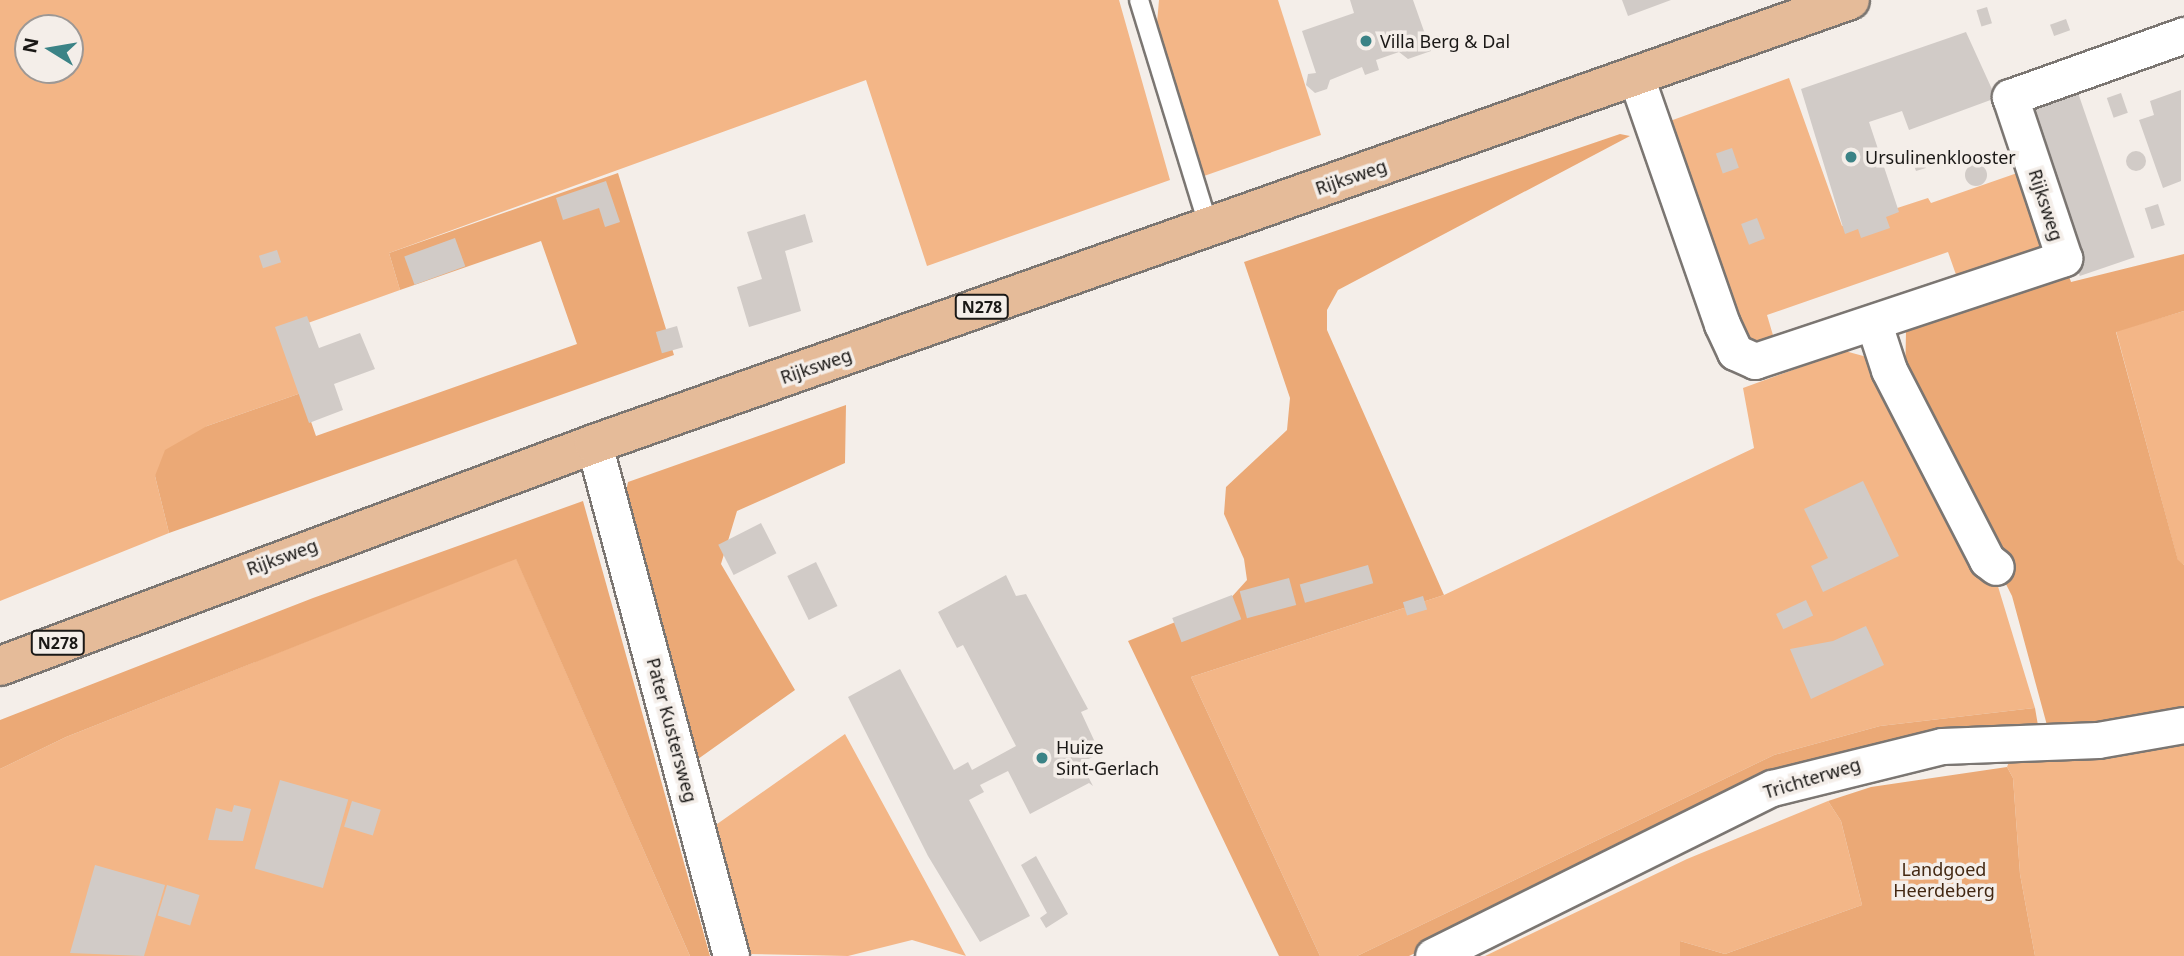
<!DOCTYPE html>
<style>
body{margin:0}
#map{position:relative;width:2184px;height:956px;overflow:hidden;background:#f4eee9;font-family:"Noto Sans",sans-serif}
div>[style]{position:absolute}
.green>*{inset:0;background:#f3b687}
.forest>*{inset:0;background:#eba976}
.building>*{inset:0;background:#d1cbc7;transform-origin:0 0}
.round{border-radius:50%}
.roads{filter:drop-shadow(2px 0 #7b7672) drop-shadow(-2px 0 #7b7672) drop-shadow(0 2px #7b7672) drop-shadow(0 -2px #7b7672)}
.lane>*{height:18px;margin:-9px;padding:0 9px;transform-origin:9px;border-radius:9px;background:#fff}
.street>*{height:35px;margin:-17.5px;padding:0 17.5px;transform-origin:17.5px;border-radius:17.5px;background:#fff}
.primary>*{height:38px;margin:-19px;padding:0 19px;transform-origin:19px;border-radius:19px;background:#e5bb99}
.dots>*{width:19px;height:19px;translate:-50% -50%;box-sizing:border-box;border:4px solid #f4eee9;border-radius:50%}
span{translate:-50% -50%;white-space:nowrap;text-align:center;line-height:1.15;-webkit-text-stroke:7px #f4eee9;paint-order:stroke}
.shield-label span{padding:2px 5px;background:#f4eee9;border:2px solid;border-radius:5px;-webkit-text-stroke-width:0}
.shield-label{font-size:16px;color:#1a1816;font-weight:700}
.poi-label{font-size:18px;color:#1a1816}
.left{translate:0 -50%;text-align:left}
.street-label{font-size:18px;color:#1a1816}
.park-label{font-size:18px;color:#432812}
.north{position:absolute;left:14px;top:14px;width:70px;height:70px;box-sizing:border-box;background:#f4eee9;border:2px solid #9d9895;border-radius:50%;rotate:281deg;font-size:19px;font-weight:700;line-height:28px;text-align:center;color:#1a1816}
.north::after{content:'';display:block;margin:auto;width:24px;height:32px;background:#3b8386;clip-path:polygon(50% 0,100% 100%,50% 72%,0 100%)}
</style>
<div id="map">
<div class="green">
<i style="clip-path:polygon(evenodd,0 0,1119px 0,1170px 180px,927px 266px,866px 80px,389px 253px,400px 290px,280px 333px,301px 393px,207px 426px,155px 476px,169px 533px,0 601px,0 0,28px 28px,70px 28px,70px 70px,28px 70px,28px 28px)"></i>
<i style="clip-path:polygon(1159px 0,1278px 0,1321px 135px,1204px 176px,1157px 23px)"></i>
<i style="clip-path:polygon(1789px 78px,1842px 226px,1928px 198px,1931px 203px,2023px 171px,2053px 253px,1960px 286px,1948px 252px,1767px 315px,1775px 342px,1753px 341px,1743px 331px,1670px 121px)"></i>
<i style="clip-path:polygon(2184px 311px,2184px 565px,2178px 561px,2116px 331px)"></i>
<i style="clip-path:polygon(1845px 351px,1867px 357px,1993px 570px,2035px 708px,1880px 726px,1774px 755px,1357px 956px,1320px 956px,1191px 677px,1444px 595px,1754px 448px,1743px 388px)"></i>
<i style="clip-path:polygon(516px 558px,690px 956px,0 956px,0 769px,66px 737px)"></i>
<i style="clip-path:polygon(2184px 719px,2184px 956px,2035px 956px,2020px 874px,2013px 778px,2007px 767px,2015px 746px)"></i>
<i style="clip-path:polygon(845px 734px,966px 956px,912px 940px,848px 956px,749px 954px,710px 829px)"></i>
<i style="clip-path:polygon(1828px 801px,1841px 821px,1862px 905px,1725px 954px,1680px 941px,1680px 956px,1485px 956px,1687px 859px)"></i>
</div>
<div class="forest">
<i style="clip-path:polygon(1620px 134px,1630px 136px,1338px 290px,1327px 310px,1327px 330px,1444px 595px,1191px 677px,1320px 956px,1279px 956px,1128px 641px,1228px 601px,1247px 580px,1244px 559px,1224px 514px,1226px 487px,1287px 430px,1290px 398px,1244px 262px)"></i>
<i style="clip-path:polygon(618px 173px,674px 355px,169px 533px,155px 476px,165px 450px,207px 426px,301px 393px,316px 436px,577px 344px,541px 241px,400px 290px,389px 253px)"></i>
<i style="clip-path:polygon(2184px 254px,2184px 311px,2116px 332px,2178px 560px,2184px 565px,2184px 718px,2048px 729px,2012px 596px,1905px 384px,1906px 331px,2067px 270px,2071px 282px)"></i>
<i style="clip-path:polygon(846px 405px,845px 463px,737px 511px,721px 564px,795px 690px,691px 764px,624px 501px,628px 482px)"></i>
<i style="clip-path:polygon(583px 501px,710px 956px,690px 956px,516px 559px,66px 737px,0 769px,0 720px,313px 598px)"></i>
<i style="clip-path:polygon(2035px 708px,2040px 737px,1950px 742px,1623px 853px,1409px 956px,1357px 956px,1774px 755px,1880px 726px)"></i>
<i style="clip-path:polygon(2007px 767px,2013px 778px,2020px 874px,2035px 956px,1680px 956px,1680px 941px,1725px 954px,1862px 905px,1841px 821px,1828px 801px,1871px 787px)"></i>
</div>
<div class="building">
<i style="clip-path:polygon(1350px 0,1413px 0,1431px 51px,1408px 59px,1399px 52px,1376px 60px,1379px 70px,1365px 75px,1362px 67px,1330px 80px,1327px 89px,1315px 93px,1306px 85px,1308px 74px,1316px 73px,1302px 31px,1354px 13px)"></i>
<i style="clip-path:polygon(1622px 0,1671px 0,1628px 16px)"></i>
<i style="left:1987px;top:7px;width:17px;height:11px;rotate:73deg"></i>
<i style="left:2066px;top:19px;width:12px;height:17px;rotate:70deg"></i>
<i style="clip-path:polygon(1966px 32px,1996px 98px,1909px 130px,1902px 111px,1869px 122px,1899px 212px,1886px 217px,1890px 228px,1861px 238px,1858px 229px,1845px 234px,1801px 89px)"></i>
<i style="left:2076px;top:87px;width:180px;height:58px;rotate:71deg"></i>
<i style="clip-path:polygon(2181px 90px,2181px 181px,2163px 188px,2139px 120px,2154px 115px,2150px 101px)"></i>
<i style="left:2121px;top:93px;width:21px;height:15px;rotate:71deg"></i>
<i style="left:1732px;top:148px;width:21px;height:17px;rotate:71deg"></i>
<i class="round" style="left:2126px;top:151px;width:20px;height:20px"></i>
<i style="clip-path:polygon(1921px 152px,1926px 168px,1916px 171px,1910px 156px)"></i>
<i class="round" style="left:1965px;top:164px;width:22px;height:22px"></i>
<i style="clip-path:polygon(606px 181px,620px 222px,605px 227px,599px 208px,563px 220px,556px 198px)"></i>
<i style="left:2158px;top:204px;width:22px;height:14px;rotate:72deg"></i>
<i style="clip-path:polygon(805px 214px,813px 242px,785px 251px,801px 311px,749px 327px,737px 287px,762px 279px,747px 232px)"></i>
<i style="left:1757px;top:218px;width:22px;height:17px;rotate:69deg"></i>
<i style="left:455px;top:238px;width:30px;height:54px;rotate:70deg"></i>
<i style="left:277px;top:250px;width:13px;height:19px;rotate:72deg"></i>
<i style="clip-path:polygon(307px 316px,319px 348px,360px 333px,375px 369px,334px 384px,343px 410px,309px 423px,275px 327px)"></i>
<i style="left:677px;top:326px;width:22px;height:22px;rotate:74deg"></i>
<i style="clip-path:polygon(1863px 481px,1899px 556px,1823px 592px,1811px 566px,1828px 558px,1804px 509px)"></i>
<i style="left:761px;top:523px;width:34px;height:48px;rotate:63deg"></i>
<i style="left:816px;top:562px;width:49px;height:32px;rotate:64deg"></i>
<i style="left:1368px;top:565px;width:19px;height:71px;rotate:74deg"></i>
<i style="clip-path:polygon(1006px 575px,1016px 596px,1026px 594px,1088px 709px,1081px 712px,1100px 753px,1081px 763px,1093px 786px,1089px 783px,1030px 814px,1008px 771px,980px 785px,984px 792px,969px 800px,1030px 916px,980px 942px,928px 856px,848px 697px,900px 669px,954px 770px,968px 762px,972px 770px,1016px 746px,963px 645px,957px 648px,938px 612px)"></i>
<i style="left:1289px;top:578px;width:28px;height:51px;rotate:75deg"></i>
<i style="left:1232px;top:595px;width:26px;height:64px;rotate:69deg"></i>
<i style="left:1423px;top:596px;width:14px;height:21px;rotate:73deg"></i>
<i style="left:1806px;top:600px;width:17px;height:33px;rotate:65deg"></i>
<i style="clip-path:polygon(1866px 626px,1884px 665px,1811px 699px,1790px 649px,1833px 641px)"></i>
<i style="left:280px;top:780px;width:71px;height:92px;rotate:16deg"></i>
<i style="left:352px;top:801px;width:30px;height:27px;rotate:17deg"></i>
<i style="clip-path:polygon(234px 805px,251px 809px,243px 841px,208px 840px,216px 808px,232px 812px)"></i>
<i style="clip-path:polygon(1036px 856px,1068px 914px,1046px 928px,1040px 918px,1047px 913px,1021px 865px)"></i>
<i style="clip-path:polygon(95px 865px,165px 885px,144px 956px,70px 953px)"></i>
<i style="left:167px;top:885px;width:34px;height:32px;rotate:17deg"></i>
</div>
<div class="roads">
<div class="lane">
<i style="left:1139px;top:0;width:239px;rotate:72.9deg"></i>
</div>
<div class="street">
<i style="left:1636px;top:77px;width:262px;rotate:70.8deg"></i>
<i style="left:1722px;top:324px;width:31px;rotate:65deg"></i>
<i style="left:1735px;top:352px;width:22px;rotate:24deg"></i>
<i style="left:1755px;top:361px;width:326px;rotate:-18.4deg"></i>
<i style="left:2064px;top:258px;width:170px;rotate:-108.5deg"></i>
<i style="left:2010px;top:97px;width:185px;rotate:-19.6deg"></i>
<i style="left:1874px;top:324px;width:48px;rotate:71.9deg"></i>
<i style="left:1889px;top:370px;width:214px;rotate:62.7deg"></i>
<i style="left:1987px;top:560px;width:11px;rotate:38deg"></i>
<i style="left:594px;top:444px;width:530px;rotate:75.02deg"></i>
<i style="left:1433px;top:956px;width:378px;rotate:-26.4deg"></i>
<i style="left:1772px;top:788px;width:175px;rotate:-13.9deg"></i>
<i style="left:1942px;top:746px;width:156px;rotate:-2.2deg"></i>
<i style="left:2098px;top:740px;width:87px;rotate:-9.9deg"></i>
</div>
<div class="primary">
<i style="left:0;top:666px;width:634px;rotate:-20.49deg"></i>
<i style="left:594px;top:444px;width:1332px;rotate:-19.47deg"></i>
</div>
</div>
<div class="dots">
<i style="left:1366px;top:41px;background:#3b8386"></i>
<i style="left:1851px;top:157px;background:#3b8386"></i>
<i style="left:1042px;top:758px;background:#3b8386"></i>
</div>
<div class="shield-label">
<span style="left:982px;top:307px">N278</span>
<span style="left:58px;top:643px">N278</span>
</div>
<div class="poi-label">
<span class="left" style="left:1380px;top:41px">Villa Berg &amp; Dal</span>
<span class="left" style="left:1865px;top:157px">Ursulinenklooster</span>
<span class="left" style="left:1056px;top:758px">Huize<br>Sint-Gerlach</span>
</div>
<div class="street-label">
<span style="left:1351px;top:177px;rotate:-19deg">Rijksweg</span>
<span style="left:2046px;top:205px;rotate:72deg">Rijksweg</span>
<span style="left:816px;top:366px;rotate:-19deg">Rijksweg</span>
<span style="left:282px;top:557px;rotate:-20deg">Rijksweg</span>
<span style="left:672px;top:730px;rotate:75deg">Pater Kustersweg</span>
<span style="left:1812px;top:778px;rotate:-17deg">Trichterweg</span>
</div>
<div class="park-label">
<span style="left:1944px;top:880px">Landgoed<br>Heerdeberg</span>
</div>
<div class="north">N</div>
</div>
